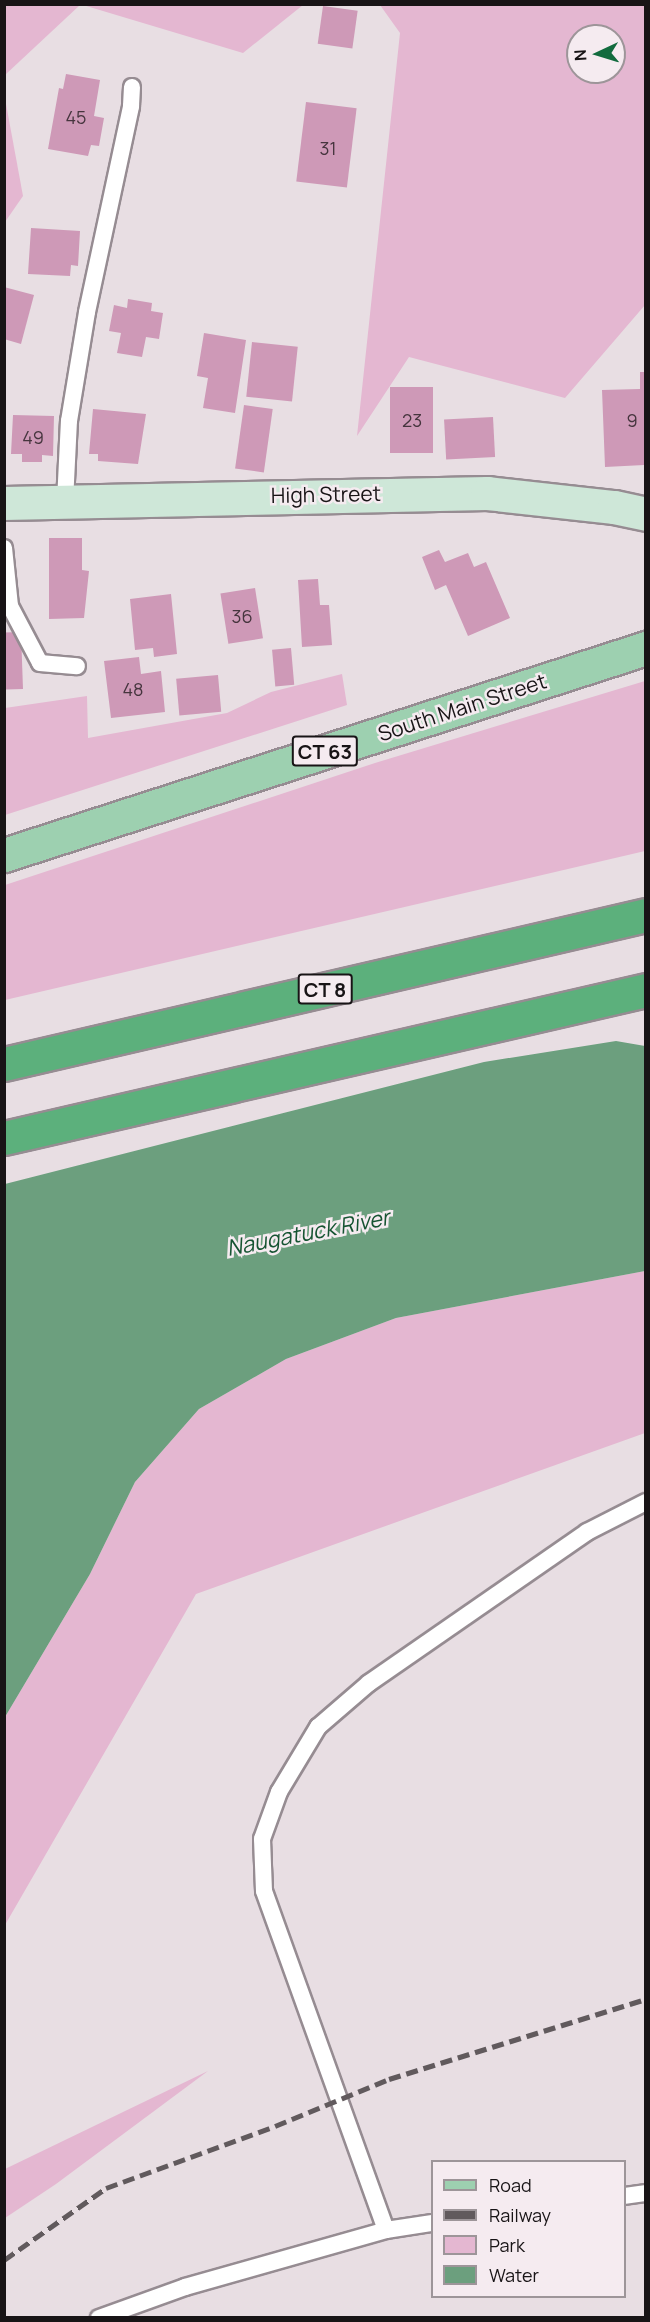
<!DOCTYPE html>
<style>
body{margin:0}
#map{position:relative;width:650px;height:2322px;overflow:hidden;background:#e8dee3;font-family:Manrope,sans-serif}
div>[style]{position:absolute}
.green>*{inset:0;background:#e4b7d1}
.water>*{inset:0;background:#6c9f7e}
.building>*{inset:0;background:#ce99b7;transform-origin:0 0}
.roads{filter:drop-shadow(2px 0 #968c92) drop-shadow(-2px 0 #968c92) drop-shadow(0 2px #968c92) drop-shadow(0 -2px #968c92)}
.lane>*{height:16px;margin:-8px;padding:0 8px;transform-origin:8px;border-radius:8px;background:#fff}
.secondary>*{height:33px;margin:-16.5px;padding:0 16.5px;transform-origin:16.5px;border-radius:16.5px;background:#cee7d8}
.primary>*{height:33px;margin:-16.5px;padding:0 16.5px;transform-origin:16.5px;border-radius:16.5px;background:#9dd0b0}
.highway>*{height:33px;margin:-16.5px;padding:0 16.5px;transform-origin:16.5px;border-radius:16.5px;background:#5cb07c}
.rail>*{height:4.5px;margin-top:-2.25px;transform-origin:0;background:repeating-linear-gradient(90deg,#615a5d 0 12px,transparent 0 18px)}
span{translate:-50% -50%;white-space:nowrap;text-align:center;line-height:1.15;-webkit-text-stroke:5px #f5ebf0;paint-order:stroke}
.number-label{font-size:18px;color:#46353e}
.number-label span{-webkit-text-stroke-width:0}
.shield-label span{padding:2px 4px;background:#f5ebf0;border:2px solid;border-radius:4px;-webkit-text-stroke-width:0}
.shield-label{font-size:20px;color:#181416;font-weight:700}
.street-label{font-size:21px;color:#181416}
.water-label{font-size:22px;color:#165432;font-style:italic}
.frame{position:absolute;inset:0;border:6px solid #181416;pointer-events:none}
.legend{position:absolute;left:431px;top:2160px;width:195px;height:138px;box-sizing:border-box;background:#f5ebf0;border:2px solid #9d9599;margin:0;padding:8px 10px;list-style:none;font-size:18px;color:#181416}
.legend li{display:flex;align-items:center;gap:12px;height:30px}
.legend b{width:30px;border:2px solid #9d9599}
.north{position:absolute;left:566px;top:24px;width:60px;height:60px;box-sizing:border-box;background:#f5ebf0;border:2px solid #9d9599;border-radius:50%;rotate:266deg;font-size:16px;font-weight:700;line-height:24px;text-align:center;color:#181416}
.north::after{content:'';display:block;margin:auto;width:21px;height:27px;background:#126b3e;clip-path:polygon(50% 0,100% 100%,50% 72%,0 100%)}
</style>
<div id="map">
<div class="green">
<i style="clip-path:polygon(5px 4px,80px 4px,80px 5px,5px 75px)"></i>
<i style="clip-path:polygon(83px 5px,303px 5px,243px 53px)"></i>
<i style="clip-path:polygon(evenodd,380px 5px,645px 5px,645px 305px,565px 398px,409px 357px,357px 436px,400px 33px,380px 5px,578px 36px,614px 36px,614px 72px,578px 72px,578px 36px)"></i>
<i style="clip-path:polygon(4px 93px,23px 196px,5px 222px,4px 222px)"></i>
<i style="clip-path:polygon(342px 674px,347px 705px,5px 815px,5px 708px,87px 696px,88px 738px,227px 713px,271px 692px)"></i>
<i style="clip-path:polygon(645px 681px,645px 851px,5px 1000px,5px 885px,375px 763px)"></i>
<i style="clip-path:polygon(645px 1271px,645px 1433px,196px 1594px,5px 1925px,5px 1717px,90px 1574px,135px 1482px,199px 1409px,286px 1359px,396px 1318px)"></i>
<i style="clip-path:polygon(208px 2071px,56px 2184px,5px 2218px,5px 2169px)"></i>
</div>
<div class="water">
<i style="clip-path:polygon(616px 1041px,645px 1046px,645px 1271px,396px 1318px,286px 1359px,199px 1409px,135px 1482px,90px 1574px,5px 1717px,5px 1184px,484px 1062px)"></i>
</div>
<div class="building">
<i style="left:323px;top:6px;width:35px;height:38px;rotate:8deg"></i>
<i style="clip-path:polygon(66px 74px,100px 80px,94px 116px,104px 118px,99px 146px,91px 145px,88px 156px,48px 149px,59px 88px,63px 89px)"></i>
<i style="left:306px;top:102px;width:51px;height:80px;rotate:7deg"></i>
<i style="clip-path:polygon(31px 228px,80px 231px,78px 266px,71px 265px,70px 276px,28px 274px)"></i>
<i style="clip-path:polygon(4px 287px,34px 295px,21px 344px,4px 339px)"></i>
<i style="clip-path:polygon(128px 299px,152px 303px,151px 311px,163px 313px,159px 339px,146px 337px,142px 357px,117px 353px,121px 333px,109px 331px,114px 305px,127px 308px)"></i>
<i style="clip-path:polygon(204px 333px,246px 340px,235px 413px,203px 408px,208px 378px,197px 376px)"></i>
<i style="left:252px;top:342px;width:46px;height:55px;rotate:6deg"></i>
<i style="clip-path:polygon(640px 372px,646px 372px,644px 465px,605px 467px,602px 390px,640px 389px)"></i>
<i style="left:390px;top:387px;width:43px;height:66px"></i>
<i style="left:244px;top:405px;width:29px;height:64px;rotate:8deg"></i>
<i style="clip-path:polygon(93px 409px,146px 414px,138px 464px,98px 461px,98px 454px,89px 454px)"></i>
<i style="clip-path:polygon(13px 415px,54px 416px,53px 456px,42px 455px,42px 462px,22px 462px,22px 454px,11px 454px)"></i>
<i style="left:493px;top:417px;width:40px;height:49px;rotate:87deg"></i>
<i style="clip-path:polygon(49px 538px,82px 538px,82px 570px,89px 571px,84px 618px,49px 619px)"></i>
<i style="clip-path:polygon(439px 550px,445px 562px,468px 553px,474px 567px,486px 562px,510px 618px,468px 636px,446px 585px,435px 590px,422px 557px)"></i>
<i style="clip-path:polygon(318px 579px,320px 605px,329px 605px,332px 645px,302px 647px,298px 580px)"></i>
<i style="left:255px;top:588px;width:51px;height:35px;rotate:81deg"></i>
<i style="clip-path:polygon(171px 594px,177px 654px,154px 657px,153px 648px,135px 650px,130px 599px)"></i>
<i style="left:21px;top:632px;width:57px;height:17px;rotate:88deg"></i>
<i style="left:291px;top:648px;width:37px;height:19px;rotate:85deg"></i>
<i style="clip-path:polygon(139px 657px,141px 674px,161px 671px,165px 712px,111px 718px,104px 661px)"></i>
<i style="left:218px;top:675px;width:37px;height:42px;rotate:85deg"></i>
</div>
<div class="roads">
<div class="lane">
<i style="left:65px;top:502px;width:81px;rotate:-87.2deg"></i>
<i style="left:69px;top:421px;width:110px;rotate:-80.6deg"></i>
<i style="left:87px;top:312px;width:211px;rotate:-77.9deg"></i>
<i style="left:131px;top:106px;width:19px;rotate:-87deg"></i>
<i style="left:4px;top:548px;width:58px;rotate:84.1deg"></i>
<i style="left:10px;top:606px;width:64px;rotate:62.2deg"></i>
<i style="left:40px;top:663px;width:37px;rotate:5deg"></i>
<i style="left:624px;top:2196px;width:22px;rotate:-8deg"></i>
<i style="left:386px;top:2230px;width:360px;rotate:-109.8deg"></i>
<i style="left:264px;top:1891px;width:52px;rotate:-92.2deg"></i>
<i style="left:262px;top:1839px;width:50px;rotate:-70.1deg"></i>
<i style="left:279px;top:1792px;width:76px;rotate:-59deg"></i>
<i style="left:318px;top:1727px;width:67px;rotate:-40.8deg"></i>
<i style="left:369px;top:1683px;width:265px;rotate:-34.7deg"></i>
<i style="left:587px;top:1532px;width:66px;rotate:-27deg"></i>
<i style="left:99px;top:2318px;width:91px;rotate:-19.8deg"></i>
<i style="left:185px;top:2287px;width:209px;rotate:-15.8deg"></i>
<i style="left:386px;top:2230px;width:47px;rotate:-8.7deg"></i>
</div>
<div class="secondary">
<i style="left:4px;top:503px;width:483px;rotate:-1.2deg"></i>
<i style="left:487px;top:493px;width:128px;rotate:6.3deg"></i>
<i style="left:614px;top:507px;width:33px;rotate:12deg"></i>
</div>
<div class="primary">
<i style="left:4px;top:855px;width:675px;rotate:-17.87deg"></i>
</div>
<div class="highway">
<i style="left:4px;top:1064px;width:659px;rotate:-13.07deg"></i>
<i style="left:4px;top:1138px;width:659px;rotate:-12.98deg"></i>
</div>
</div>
<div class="rail">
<i style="left:4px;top:2260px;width:125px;rotate:-35.2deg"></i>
<i style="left:106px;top:2188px;width:180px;rotate:-20.1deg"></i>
<i style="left:275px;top:2126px;width:123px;rotate:-22.4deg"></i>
<i style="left:389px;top:2079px;width:269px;rotate:-17.3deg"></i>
</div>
<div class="number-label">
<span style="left:76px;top:117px">45</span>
<span style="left:328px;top:148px">31</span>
<span style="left:412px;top:420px">23</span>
<span style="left:632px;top:420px">9</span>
<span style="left:33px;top:437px">49</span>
<span style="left:242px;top:616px">36</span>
<span style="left:133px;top:689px">48</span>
</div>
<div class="shield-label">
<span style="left:325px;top:751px">CT 63</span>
<span style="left:325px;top:989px">CT 8</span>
</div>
<div class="street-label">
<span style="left:326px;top:494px;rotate:-1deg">High Street</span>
<span style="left:462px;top:707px;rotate:-18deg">South Main Street</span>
</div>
<div class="water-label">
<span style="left:308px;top:1233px;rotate:-11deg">Naugatuck River</span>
</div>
<div class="frame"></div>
<ul class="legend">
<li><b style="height:8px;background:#9dd0b0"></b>Road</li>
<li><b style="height:8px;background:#615a5d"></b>Railway</li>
<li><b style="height:16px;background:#e4b7d1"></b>Park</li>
<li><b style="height:16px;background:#6c9f7e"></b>Water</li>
</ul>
<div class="north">N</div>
</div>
